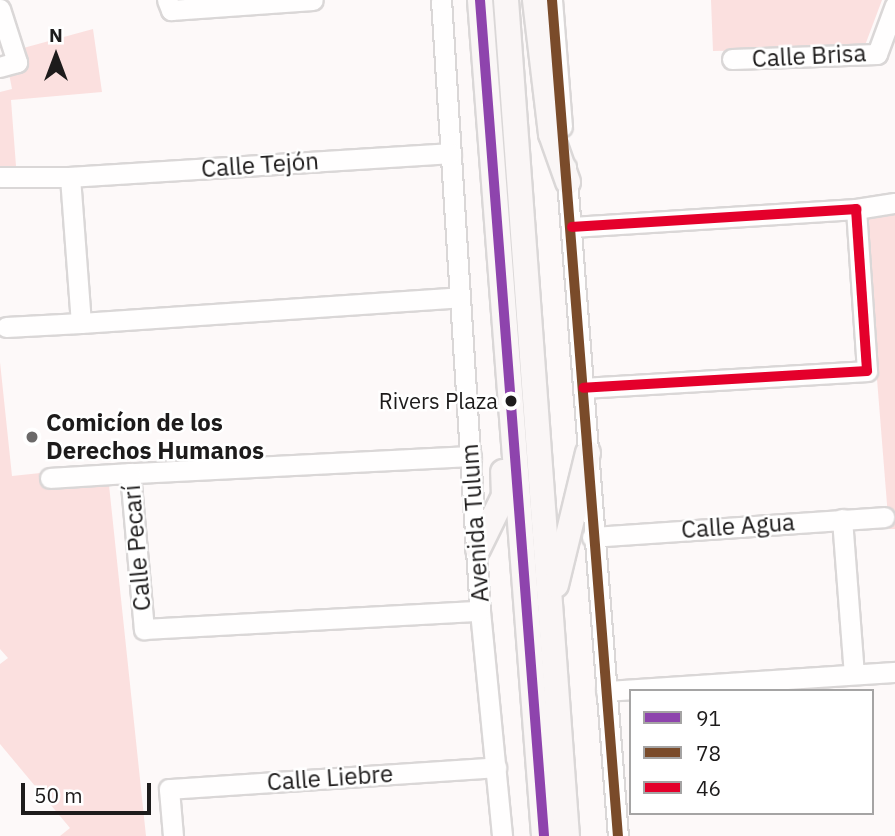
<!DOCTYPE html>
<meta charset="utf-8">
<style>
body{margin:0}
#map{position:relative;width:895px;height:836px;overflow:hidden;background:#fdf9f9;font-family:"IBM Plex Sans",sans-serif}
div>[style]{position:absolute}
.green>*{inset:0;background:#fbe0df}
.roads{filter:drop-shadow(2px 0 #dad7d7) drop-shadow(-2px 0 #dad7d7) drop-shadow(0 2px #dad7d7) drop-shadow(0 -2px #dad7d7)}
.minor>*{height:19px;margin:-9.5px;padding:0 9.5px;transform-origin:9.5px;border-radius:9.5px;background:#fffefe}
.major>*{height:24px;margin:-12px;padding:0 12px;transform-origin:12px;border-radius:12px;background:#faf6f6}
.bus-1>*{height:10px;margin:-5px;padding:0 5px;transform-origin:5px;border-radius:5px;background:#8e44ad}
.bus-2>*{height:10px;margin:-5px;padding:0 5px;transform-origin:5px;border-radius:5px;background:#7a4b2a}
.bus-3>*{height:10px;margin:-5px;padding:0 5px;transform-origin:5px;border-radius:5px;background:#e4002b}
.dots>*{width:19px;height:19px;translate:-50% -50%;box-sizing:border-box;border:4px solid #fff;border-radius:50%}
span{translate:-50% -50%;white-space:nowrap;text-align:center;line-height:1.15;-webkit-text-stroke:5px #fff;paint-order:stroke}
.bus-label{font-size:22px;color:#1d1b1b}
.right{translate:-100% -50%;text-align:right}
.street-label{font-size:24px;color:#1d1b1b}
.poi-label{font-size:24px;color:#1d1b1b;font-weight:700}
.left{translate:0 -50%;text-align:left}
.legend{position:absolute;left:629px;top:689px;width:245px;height:126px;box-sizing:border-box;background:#fff;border:2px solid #a5a4a4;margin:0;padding:9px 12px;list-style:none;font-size:21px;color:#1d1b1b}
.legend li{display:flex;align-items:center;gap:14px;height:35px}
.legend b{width:35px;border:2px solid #a5a4a4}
.north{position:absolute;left:21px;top:21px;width:70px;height:70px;-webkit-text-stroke:5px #fff;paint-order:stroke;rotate:0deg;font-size:19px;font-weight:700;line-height:28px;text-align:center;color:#1d1b1b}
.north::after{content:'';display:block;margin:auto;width:24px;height:32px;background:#1d1b1b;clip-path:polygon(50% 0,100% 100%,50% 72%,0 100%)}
.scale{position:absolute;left:21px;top:783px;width:130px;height:32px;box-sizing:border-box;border:4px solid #1d1b1b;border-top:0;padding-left:9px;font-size:21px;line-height:24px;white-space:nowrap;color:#1d1b1b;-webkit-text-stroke:5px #fff;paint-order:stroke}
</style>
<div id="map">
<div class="green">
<i style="clip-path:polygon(711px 0,882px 0,864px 48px,713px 51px)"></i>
<i style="clip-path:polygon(93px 29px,102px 92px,11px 100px,16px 166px,0 168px,0 92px,12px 89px,5px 53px)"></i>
<i style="clip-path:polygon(895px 211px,895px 529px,889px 529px,864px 216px)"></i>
<i style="clip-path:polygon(0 362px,12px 476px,107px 466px,146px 836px,60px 836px,70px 828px,0 744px,0 664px,8px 658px,0 649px)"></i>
</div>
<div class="roads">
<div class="minor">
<i style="left:167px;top:0;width:11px;rotate:68deg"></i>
<i style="left:171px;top:10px;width:142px;rotate:-4deg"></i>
<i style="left:441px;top:0;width:612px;rotate:86.35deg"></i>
<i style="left:480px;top:611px;width:226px;rotate:84.4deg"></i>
<i style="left:552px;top:0;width:127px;rotate:85.5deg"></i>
<i style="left:0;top:9px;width:56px;rotate:72.2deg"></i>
<i style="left:17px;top:62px;width:18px;rotate:164deg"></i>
<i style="left:732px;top:59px;width:145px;rotate:-2deg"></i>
<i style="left:877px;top:54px;width:52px;rotate:-69.8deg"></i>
<i style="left:451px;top:153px;width:382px;rotate:176.4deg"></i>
<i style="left:70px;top:177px;width:146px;rotate:85.7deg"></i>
<i style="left:81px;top:323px;width:380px;rotate:-3.9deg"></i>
<i style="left:566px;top:167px;width:671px;rotate:85.56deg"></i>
<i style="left:0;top:177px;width:70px"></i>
<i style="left:856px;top:209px;width:39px;rotate:-9deg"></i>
<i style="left:572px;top:227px;width:285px;rotate:-3.6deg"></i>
<i style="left:856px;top:209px;width:162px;rotate:86.1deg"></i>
<i style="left:867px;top:371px;width:284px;rotate:176.6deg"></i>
<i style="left:6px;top:327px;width:75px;rotate:-3.1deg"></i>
<i style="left:471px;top:456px;width:341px;rotate:177.1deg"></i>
<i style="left:130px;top:473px;width:157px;rotate:84.9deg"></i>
<i style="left:144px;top:629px;width:336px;rotate:-3.1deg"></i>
<i style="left:50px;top:478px;width:80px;rotate:-3.6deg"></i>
<i style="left:842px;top:519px;width:155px;rotate:85.6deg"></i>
<i style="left:592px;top:537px;width:293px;rotate:-3.9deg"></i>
<i style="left:606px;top:691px;width:290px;rotate:-3.8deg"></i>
<i style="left:173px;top:836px;width:47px;rotate:-94.9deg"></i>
<i style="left:169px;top:789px;width:328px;rotate:-3.8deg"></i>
</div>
<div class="major">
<i style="left:480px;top:0;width:838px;rotate:85.62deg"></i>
<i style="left:506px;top:0;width:838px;rotate:85.83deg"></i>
<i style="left:535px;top:0;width:135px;rotate:83.2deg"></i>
<i style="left:551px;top:134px;width:51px;rotate:70.5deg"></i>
<i style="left:478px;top:549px;width:59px;rotate:-63.9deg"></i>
<i style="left:504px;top:496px;width:24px;rotate:-92deg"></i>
<i style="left:556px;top:585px;width:136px;rotate:-76.4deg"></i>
</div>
</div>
<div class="bus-1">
<i style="left:480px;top:0;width:838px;rotate:85.62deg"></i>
</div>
<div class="bus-2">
<i style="left:552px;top:0;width:839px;rotate:85.49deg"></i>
</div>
<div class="bus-3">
<i style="left:572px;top:227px;width:285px;rotate:-3.6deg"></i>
<i style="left:856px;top:209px;width:162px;rotate:86.1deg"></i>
<i style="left:867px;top:371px;width:284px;rotate:176.6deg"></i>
</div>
<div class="dots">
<i style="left:511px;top:401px;background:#1d1b1b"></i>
<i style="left:32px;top:437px;background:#6b6969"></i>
</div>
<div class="bus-label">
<span class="right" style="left:498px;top:401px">Rivers Plaza</span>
</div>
<div class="street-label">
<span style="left:809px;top:56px;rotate:-3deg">Calle Brisa</span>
<span style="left:260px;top:165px;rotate:-4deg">Calle Tejón</span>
<span style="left:475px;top:523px;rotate:-94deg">Avenida Tulum</span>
<span style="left:738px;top:526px;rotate:-4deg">Calle Agua</span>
<span style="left:137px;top:548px;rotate:-95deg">Calle Pecarí</span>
<span style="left:330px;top:778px;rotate:-4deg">Calle Liebre</span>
</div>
<div class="poi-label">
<span class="left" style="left:46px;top:437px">Comicíon de los<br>Derechos Humanos</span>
</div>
<ul class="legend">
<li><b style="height:9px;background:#8e44ad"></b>91</li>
<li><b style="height:9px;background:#7a4b2a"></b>78</li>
<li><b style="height:9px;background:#e4002b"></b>46</li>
</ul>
<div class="north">N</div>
<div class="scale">50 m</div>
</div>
